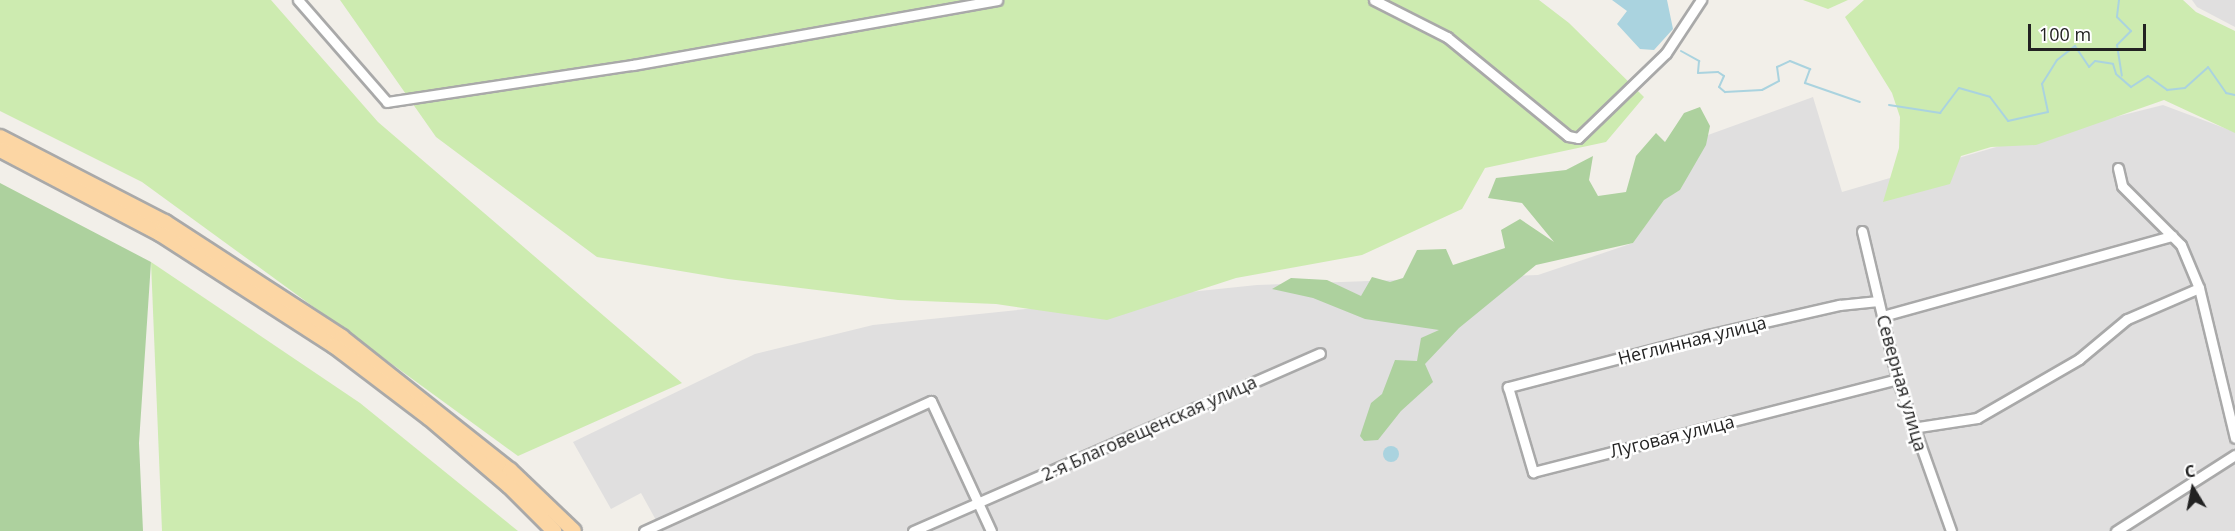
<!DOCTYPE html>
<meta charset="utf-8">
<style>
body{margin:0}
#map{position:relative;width:2235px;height:531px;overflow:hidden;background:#f2efe9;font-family:"Open Sans",sans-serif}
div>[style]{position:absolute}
.residential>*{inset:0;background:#e0dfdf}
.grass>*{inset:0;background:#cdebb0}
.forest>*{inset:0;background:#add19e}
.water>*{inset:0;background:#aad3df}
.round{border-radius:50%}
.stream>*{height:2px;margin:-1px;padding:0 1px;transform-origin:1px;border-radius:1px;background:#aad3df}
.roads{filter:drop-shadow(2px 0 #a9a9a9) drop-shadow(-2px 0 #a9a9a9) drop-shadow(0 2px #a9a9a9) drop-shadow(0 -2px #a9a9a9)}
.street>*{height:9px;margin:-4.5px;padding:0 4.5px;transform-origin:4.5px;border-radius:4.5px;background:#fff}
.primary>*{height:14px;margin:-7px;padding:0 7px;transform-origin:7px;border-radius:7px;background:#fcd6a4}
span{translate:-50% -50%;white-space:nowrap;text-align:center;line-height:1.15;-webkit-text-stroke:5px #fff;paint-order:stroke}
.street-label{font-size:18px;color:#222}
.north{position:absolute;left:2163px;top:459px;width:60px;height:60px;-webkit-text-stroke:4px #fff;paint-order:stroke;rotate:350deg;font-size:16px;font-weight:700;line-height:24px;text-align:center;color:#222}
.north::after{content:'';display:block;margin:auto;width:21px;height:27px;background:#222;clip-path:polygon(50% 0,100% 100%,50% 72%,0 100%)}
.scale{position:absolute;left:2028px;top:24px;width:118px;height:27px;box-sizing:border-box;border:3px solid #222;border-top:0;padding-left:8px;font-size:18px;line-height:21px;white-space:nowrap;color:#222;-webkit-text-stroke:4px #fff;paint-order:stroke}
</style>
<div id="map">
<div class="residential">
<i style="clip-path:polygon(2192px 0,2235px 0,2235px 27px,2197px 7px)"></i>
<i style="clip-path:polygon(1813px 97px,1842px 192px,2003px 145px,2163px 105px,2235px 132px,2235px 531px,662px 531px,641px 493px,611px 509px,573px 442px,755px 354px,873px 325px,1257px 285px,1538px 275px,1633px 243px,1664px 199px,1680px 190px,1708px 135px)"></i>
</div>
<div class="grass">
<i style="clip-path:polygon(0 0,271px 0,378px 122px,682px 383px,518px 456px,142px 182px,0 111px)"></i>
<i style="clip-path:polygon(340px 0,1539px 0,1569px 23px,1644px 97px,1606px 142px,1485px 168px,1462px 209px,1362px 255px,1236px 278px,1107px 320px,996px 304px,898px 300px,728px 279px,597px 257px,436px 137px)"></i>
<i style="clip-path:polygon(1803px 0,1848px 0,1828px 9px)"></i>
<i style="clip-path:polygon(1864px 0,2183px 0,2196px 12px,2235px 31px,2235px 133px,2164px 100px,2036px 145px,1991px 147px,1961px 156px,1950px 184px,1883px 202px,1899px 148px,1900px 117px,1892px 93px,1845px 17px)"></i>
<i style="clip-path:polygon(151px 262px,360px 403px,518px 531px,162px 531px)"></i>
</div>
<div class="forest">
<i style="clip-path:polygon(1700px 107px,1710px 126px,1706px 145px,1680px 190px,1664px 200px,1633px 243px,1536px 265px,1459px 328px,1425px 364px,1433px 382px,1401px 411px,1378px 440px,1364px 441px,1360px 436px,1371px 403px,1382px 394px,1395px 360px,1417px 361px,1421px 338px,1439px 330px,1365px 319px,1313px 298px,1272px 289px,1291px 278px,1327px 280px,1361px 296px,1372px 277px,1390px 282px,1403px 278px,1417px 250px,1446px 249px,1453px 265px,1505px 248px,1501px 230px,1520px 219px,1554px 242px,1522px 203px,1488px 198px,1496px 178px,1566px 170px,1593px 156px,1589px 180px,1598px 196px,1626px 192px,1636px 156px,1656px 133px,1665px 142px,1684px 113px)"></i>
<i style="clip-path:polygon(0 183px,151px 262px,139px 443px,143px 531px,0 531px)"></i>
</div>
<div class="water">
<i style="clip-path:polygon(1612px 0,1667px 0,1673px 29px,1654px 50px,1640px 49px,1617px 24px,1627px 11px)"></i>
<i class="round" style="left:1383px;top:446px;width:16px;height:16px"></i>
</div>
<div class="stream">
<i style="left:2119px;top:0;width:17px;rotate:97deg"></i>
<i style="left:2117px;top:17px;width:20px;rotate:45deg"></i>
<i style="left:2131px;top:31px;width:20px;rotate:135deg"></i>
<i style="left:2117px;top:45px;width:31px;rotate:81deg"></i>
<i style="left:1681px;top:51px;width:21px;rotate:29deg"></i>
<i style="left:1699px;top:61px;width:12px;rotate:95deg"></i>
<i style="left:1698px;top:73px;width:20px;rotate:-3deg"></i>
<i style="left:1718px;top:72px;width:7px;rotate:34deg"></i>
<i style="left:1724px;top:76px;width:12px;rotate:114deg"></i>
<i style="left:1719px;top:87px;width:8px;rotate:40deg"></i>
<i style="left:1725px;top:92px;width:37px;rotate:-3deg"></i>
<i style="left:1762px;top:90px;width:19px;rotate:-28deg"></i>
<i style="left:1779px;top:81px;width:14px;rotate:-98deg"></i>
<i style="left:1777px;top:67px;width:14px;rotate:-25deg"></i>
<i style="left:1790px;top:61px;width:22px;rotate:22deg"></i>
<i style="left:1810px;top:69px;width:15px;rotate:110deg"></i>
<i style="left:1805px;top:83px;width:58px;rotate:19.1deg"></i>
<i style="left:1889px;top:105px;width:52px;rotate:8.9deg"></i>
<i style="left:1940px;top:113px;width:31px;rotate:-53deg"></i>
<i style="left:1959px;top:88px;width:32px;rotate:16deg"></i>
<i style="left:1990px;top:97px;width:30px;rotate:53deg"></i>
<i style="left:2008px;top:121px;width:41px;rotate:-12.7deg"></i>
<i style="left:2048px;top:112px;width:29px;rotate:-102deg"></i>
<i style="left:2042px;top:84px;width:28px;rotate:-58deg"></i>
<i style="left:2057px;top:60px;width:23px;rotate:-38deg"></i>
<i style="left:2075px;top:46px;width:25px;rotate:56deg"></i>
<i style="left:2089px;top:67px;width:8px;rotate:-45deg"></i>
<i style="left:2095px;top:61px;width:18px;rotate:9deg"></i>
<i style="left:2113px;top:64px;width:10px;rotate:73deg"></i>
<i style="left:2116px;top:74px;width:20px;rotate:41deg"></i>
<i style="left:2131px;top:87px;width:20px;rotate:-33deg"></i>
<i style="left:2148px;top:76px;width:24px;rotate:36deg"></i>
<i style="left:2167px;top:90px;width:18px;rotate:-6deg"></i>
<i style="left:2185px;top:88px;width:31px;rotate:-42deg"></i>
<i style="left:2208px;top:67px;width:32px;rotate:55deg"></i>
<i style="left:2226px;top:93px;width:9px;rotate:13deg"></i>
</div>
<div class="roads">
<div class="street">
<i style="left:298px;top:0;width:135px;rotate:48.9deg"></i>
<i style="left:387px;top:102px;width:249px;rotate:-8.6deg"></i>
<i style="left:633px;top:65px;width:370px;rotate:-10.1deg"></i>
<i style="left:1374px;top:0;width:82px;rotate:26.9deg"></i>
<i style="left:1447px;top:37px;width:156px;rotate:39.3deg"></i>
<i style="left:1568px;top:136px;width:10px;rotate:11deg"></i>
<i style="left:1578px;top:138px;width:122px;rotate:-44deg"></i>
<i style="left:1666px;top:53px;width:64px;rotate:-56.6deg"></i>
<i style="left:2118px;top:168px;width:18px;rotate:77deg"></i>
<i style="left:2122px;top:186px;width:83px;rotate:45deg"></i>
<i style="left:2181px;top:245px;width:47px;rotate:67.3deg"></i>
<i style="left:2199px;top:288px;width:154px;rotate:76.5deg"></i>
<i style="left:1862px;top:231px;width:152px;rotate:76.7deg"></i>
<i style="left:1897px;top:379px;width:161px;rotate:70.4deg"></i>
<i style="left:1878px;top:301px;width:39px;rotate:174deg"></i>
<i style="left:1839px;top:305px;width:134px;rotate:167.1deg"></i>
<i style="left:1708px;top:335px;width:207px;rotate:165.4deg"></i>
<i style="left:1508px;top:387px;width:89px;rotate:73.6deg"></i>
<i style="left:1533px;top:472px;width:376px;rotate:-14.3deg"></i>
<i style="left:1883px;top:316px;width:300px;rotate:-15.5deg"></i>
<i style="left:1912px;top:428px;width:66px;rotate:-8.7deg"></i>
<i style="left:1977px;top:418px;width:118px;rotate:-30deg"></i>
<i style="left:2079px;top:359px;width:62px;rotate:-39.8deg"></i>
<i style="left:2127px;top:319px;width:78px;rotate:-23.3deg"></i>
<i style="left:644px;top:531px;width:315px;rotate:-24.4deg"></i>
<i style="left:931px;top:401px;width:143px;rotate:65.2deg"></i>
<i style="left:913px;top:531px;width:444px;rotate:-23.6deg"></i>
<i style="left:2116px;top:531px;width:141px;rotate:-32.6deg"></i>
</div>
<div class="primary">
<i style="left:0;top:137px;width:186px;rotate:27.3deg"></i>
<i style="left:165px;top:222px;width:211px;rotate:33deg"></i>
<i style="left:342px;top:337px;width:214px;rotate:38.4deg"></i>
<i style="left:510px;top:470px;width:88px;rotate:43.6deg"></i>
<i style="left:0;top:150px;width:181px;rotate:27.7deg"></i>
<i style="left:160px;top:234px;width:207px;rotate:32.8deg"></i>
<i style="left:334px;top:346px;width:119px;rotate:37.2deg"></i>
<i style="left:429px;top:418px;width:105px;rotate:40.4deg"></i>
<i style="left:509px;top:486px;width:64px;rotate:45deg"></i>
</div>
</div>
<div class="street-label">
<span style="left:1692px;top:340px;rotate:-14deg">Неглинная улица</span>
<span style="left:1902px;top:383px;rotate:74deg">Северная улица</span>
<span style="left:1149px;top:428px;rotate:-24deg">2-я Благовещенская улица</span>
<span style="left:1672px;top:436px;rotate:-14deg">Луговая улица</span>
</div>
<div class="north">С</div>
<div class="scale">100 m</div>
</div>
